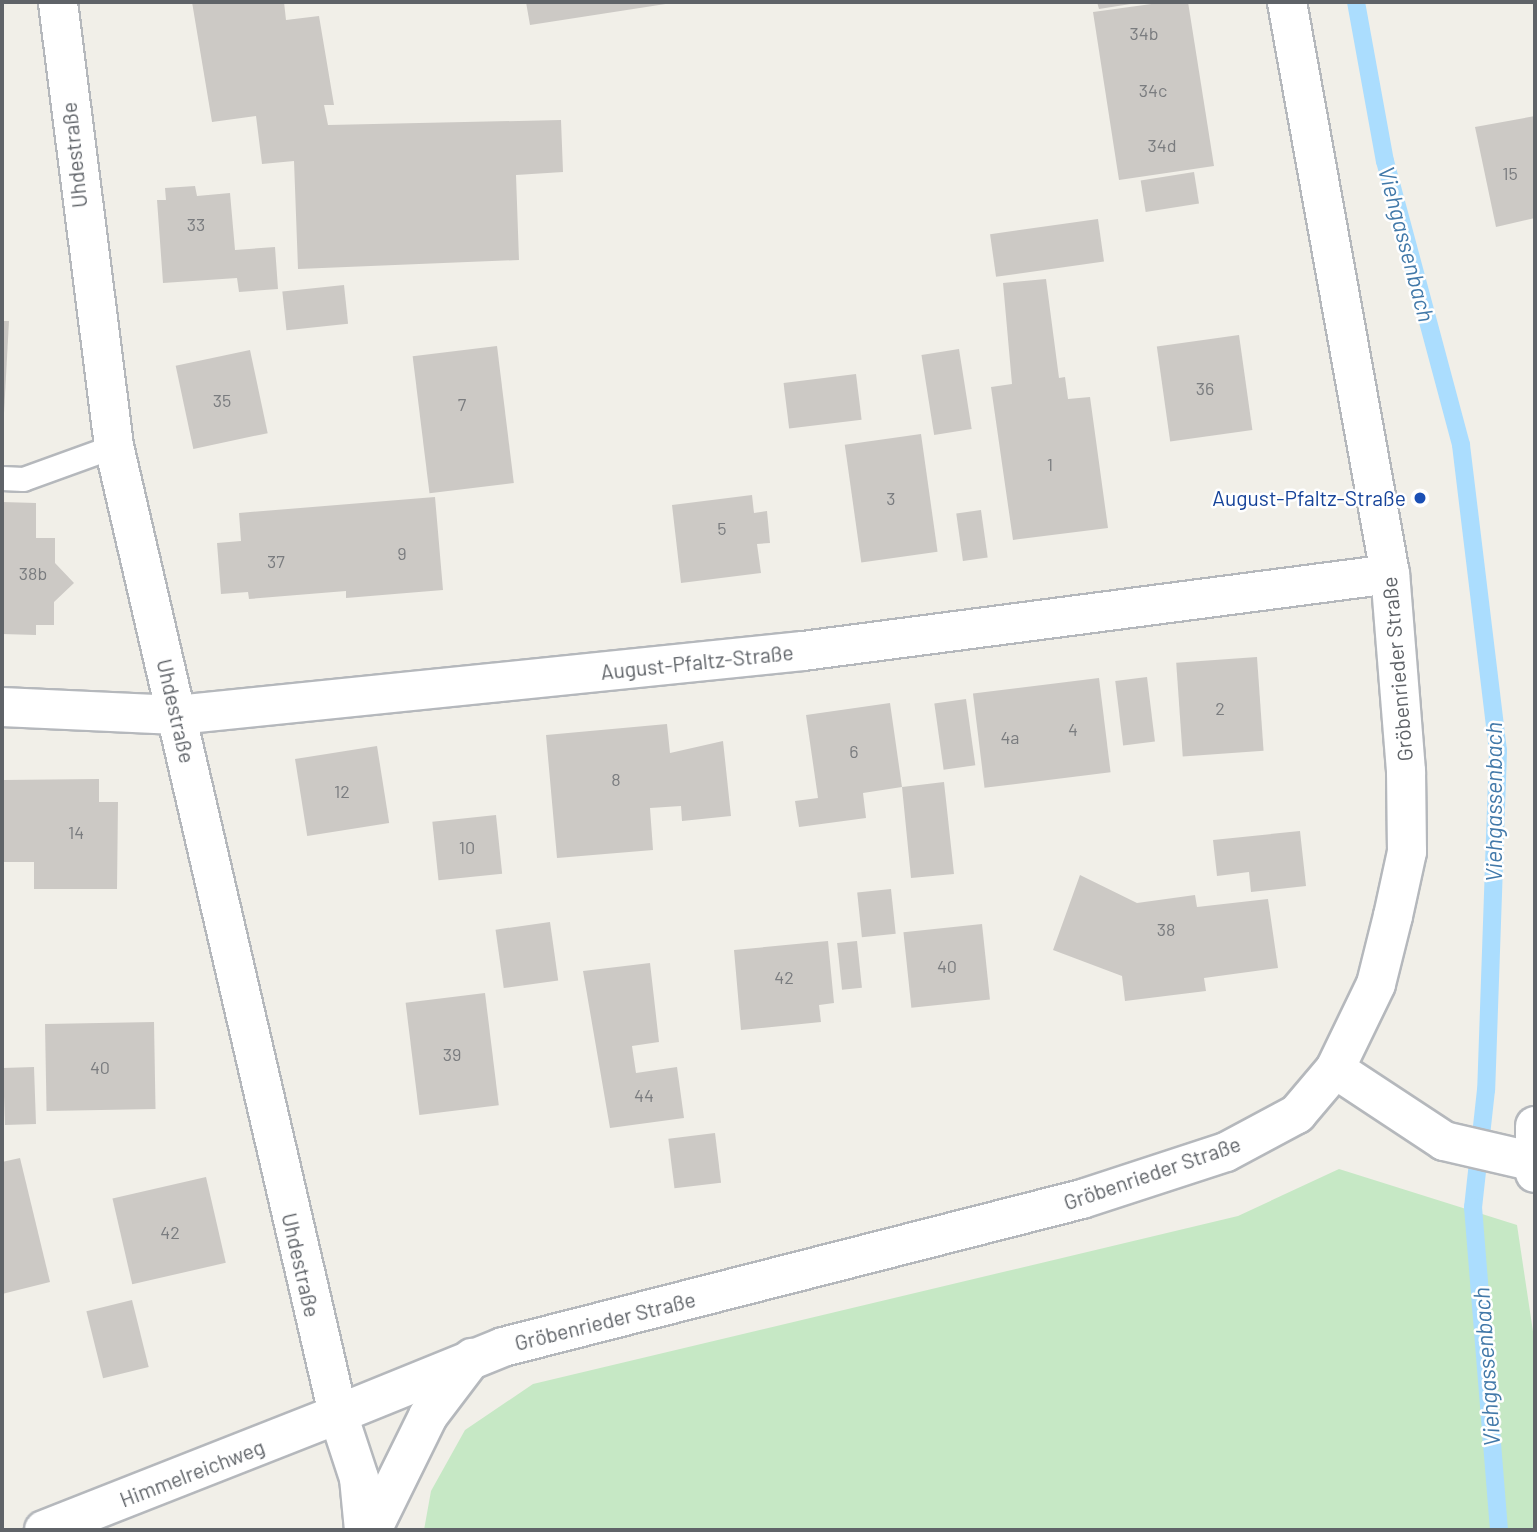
<!DOCTYPE html>
<meta charset="utf-8">
<style>
body{margin:0}
#map{position:relative;width:1537px;height:1532px;overflow:hidden;background:#f1efe8;font-family:Barlow,sans-serif}
div>[style]{position:absolute}
.green>*{inset:0;background:#c6e8c5}
.stream>*{height:18px;margin:-9px;padding:0 9px;transform-origin:9px;border-radius:9px;background:#abddfe}
.building>*{inset:0;background:#ccc9c5;transform-origin:0 0}
.roads{filter:drop-shadow(2px 0 #b5b8bc) drop-shadow(-2px 0 #b5b8bc) drop-shadow(0 2px #b5b8bc) drop-shadow(0 -2px #b5b8bc)}
.service>*{height:23px;margin:-11.5px;padding:0 11.5px;transform-origin:11.5px;border-radius:11.5px;background:#fff}
.minor>*{height:38px;margin:-19px;padding:0 19px;transform-origin:19px;border-radius:19px;background:#fff}
.tertiary>*{height:38px;margin:-19px;padding:0 19px;transform-origin:19px;border-radius:19px;background:#fff}
.dots>*{width:19px;height:19px;translate:-50% -50%;box-sizing:border-box;border:4px solid #fff;border-radius:50%}
span{translate:-50% -50%;white-space:nowrap;text-align:center;line-height:1.15;-webkit-text-stroke:5px #fff;paint-order:stroke}
.number-label{font-size:18px;color:#7a7c7f}
.number-label span{-webkit-text-stroke-width:0}
.street-label{font-size:21px;color:#5f6368}
.transit-label{font-size:21px;color:#164399}
.right{translate:-100% -50%;text-align:right}
.water-label{font-size:23px;color:#4279a9;font-style:italic}
.frame{position:absolute;inset:0;border:4px solid #5f6368;pointer-events:none}
</style>
<div id="map">
<div class="green">
<i style="clip-path:polygon(1339px 1169px,1517px 1225px,1535px 1345px,1535px 1530px,424px 1530px,431px 1491px,465px 1430px,533px 1384px,1238px 1216px)"></i>
</div>
<div class="stream">
<i style="left:1356px;top:2px;width:162px;rotate:79.7deg"></i>
<i style="left:1385px;top:161px;width:294px;rotate:75deg"></i>
<i style="left:1461px;top:445px;width:308px;rotate:83.1deg"></i>
<i style="left:1498px;top:751px;width:339px;rotate:92deg"></i>
<i style="left:1486px;top:1090px;width:118px;rotate:96.3deg"></i>
<i style="left:1473px;top:1207px;width:324px;rotate:85.4deg"></i>
</div>
<div class="building">
<i style="clip-path:polygon(192px 2px,284px 2px,286px 20px,319px 16px,334px 105px,324px 105px,328px 125px,561px 120px,563px 172px,516px 175px,519px 260px,298px 269px,294px 161px,262px 164px,256px 116px,212px 122px)"></i>
<i style="clip-path:polygon(526px 2px,671px 2px,672px 3px,530px 25px)"></i>
<i style="clip-path:polygon(1097px 2px,1137px 2px,1137px 3px,1099px 9px)"></i>
<i style="clip-path:polygon(1166px 2px,1188px 2px,1214px 166px,1119px 180px,1093px 12px)"></i>
<i style="clip-path:polygon(1535px 116px,1535px 218px,1496px 227px,1475px 127px)"></i>
<i style="left:1194px;top:172px;width:32px;height:54px;rotate:81deg"></i>
<i style="clip-path:polygon(195px 186px,197px 196px,230px 193px,235px 250px,275px 247px,278px 289px,239px 292px,237px 278px,163px 283px,157px 200px,166px 200px,165px 188px)"></i>
<i style="left:1098px;top:219px;width:43px;height:109px;rotate:82deg"></i>
<i style="clip-path:polygon(1046px 279px,1059px 378px,1065px 377px,1068px 399px,1090px 397px,1108px 528px,1013px 540px,991px 387px,1012px 384px,1003px 283px)"></i>
<i style="left:344px;top:285px;width:39px;height:62px;rotate:84deg"></i>
<i style="clip-path:polygon(2px 321px,9px 321px,4px 413px,2px 413px)"></i>
<i style="left:1239px;top:335px;width:96px;height:83px;rotate:82deg"></i>
<i style="left:497px;top:346px;width:138px;height:85px;rotate:83deg"></i>
<i style="left:959px;top:349px;width:81px;height:38px;rotate:81deg"></i>
<i style="left:250px;top:350px;width:85px;height:76px;rotate:78deg"></i>
<i style="left:856px;top:374px;width:46px;height:73px;rotate:83deg"></i>
<i style="left:921px;top:434px;width:119px;height:77px;rotate:82deg"></i>
<i style="clip-path:polygon(752px 495px,754px 513px,767px 511px,770px 543px,757px 544px,761px 573px,681px 583px,672px 505px)"></i>
<i style="clip-path:polygon(435px 497px,443px 590px,346px 598px,346px 591px,249px 599px,248px 592px,221px 594px,217px 543px,241px 541px,239px 513px)"></i>
<i style="clip-path:polygon(2px 502px,36px 503px,36px 538px,55px 538px,55px 563px,74px 583px,54px 602px,54px 625px,36px 625px,36px 635px,2px 634px)"></i>
<i style="left:981px;top:510px;width:48px;height:25px;rotate:82deg"></i>
<i style="left:1257px;top:657px;width:94px;height:81px;rotate:86deg"></i>
<i style="left:1147px;top:677px;width:65px;height:32px;rotate:83deg"></i>
<i style="left:1099px;top:678px;width:95px;height:127px;rotate:83deg"></i>
<i style="left:966px;top:699px;width:67px;height:32px;rotate:82deg"></i>
<i style="clip-path:polygon(890px 703px,902px 787px,944px 782px,954px 874px,911px 878px,902px 787px,863px 793px,866px 818px,799px 827px,795px 801px,818px 798px,806px 715px)"></i>
<i style="clip-path:polygon(667px 724px,670px 753px,723px 741px,731px 816px,682px 821px,681px 806px,650px 808px,653px 850px,557px 858px,546px 735px)"></i>
<i style="left:377px;top:746px;width:78px;height:83px;rotate:81deg"></i>
<i style="clip-path:polygon(99px 779px,99px 802px,118px 802px,117px 889px,34px 889px,34px 862px,3px 862px,3px 780px)"></i>
<i style="left:496px;top:815px;width:59px;height:64px;rotate:84deg"></i>
<i style="clip-path:polygon(1300px 831px,1306px 886px,1251px 892px,1249px 872px,1217px 876px,1213px 840px)"></i>
<i style="clip-path:polygon(1080px 875px,1137px 903px,1195px 895px,1197px 907px,1268px 899px,1278px 968px,1204px 978px,1206px 991px,1125px 1001px,1122px 976px,1053px 950px)"></i>
<i style="left:891px;top:889px;width:45px;height:34px;rotate:84deg"></i>
<i style="left:550px;top:922px;width:59px;height:55px;rotate:82deg"></i>
<i style="left:982px;top:924px;width:76px;height:79px;rotate:84deg"></i>
<i style="clip-path:polygon(828px 941px,834px 1003px,819px 1005px,821px 1022px,741px 1030px,734px 950px)"></i>
<i style="left:857px;top:941px;width:47px;height:20px;rotate:84deg"></i>
<i style="clip-path:polygon(650px 963px,659px 1042px,632px 1046px,636px 1073px,677px 1067px,684px 1118px,610px 1128px,583px 971px)"></i>
<i style="left:485px;top:993px;width:113px;height:80px;rotate:83deg"></i>
<i style="left:154px;top:1022px;width:87px;height:109px;rotate:89deg"></i>
<i style="left:34px;top:1067px;width:57px;height:31px;rotate:88deg"></i>
<i style="left:715px;top:1133px;width:50px;height:47px;rotate:83deg"></i>
<i style="clip-path:polygon(20px 1158px,50px 1282px,2px 1294px,2px 1162px)"></i>
<i style="left:206px;top:1177px;width:88px;height:96px;rotate:77deg"></i>
<i style="left:132px;top:1300px;width:69px;height:47px;rotate:76deg"></i>
</div>
<div class="roads">
<div class="service">
<i style="left:2px;top:478px;width:21px;rotate:3deg"></i>
<i style="left:23px;top:479px;width:97px;rotate:-19.9deg"></i>
</div>
<div class="minor">
<i style="left:2px;top:707px;width:175px;rotate:2.6deg"></i>
<i style="left:177px;top:715px;width:629px;rotate:-5.84deg"></i>
<i style="left:803px;top:651px;width:592px;rotate:-7.47deg"></i>
<i style="left:1335px;top:1069px;width:131px;rotate:33.4deg"></i>
<i style="left:1444px;top:1141px;width:93px;rotate:13deg"></i>
<i style="left:1535px;top:1126px;width:47px;rotate:90deg"></i>
<i style="left:44px;top:1530px;width:316px;rotate:-21.5deg"></i>
<i style="left:338px;top:1414px;width:994px;rotate:-103.03deg"></i>
<i style="left:114px;top:446px;width:448px;rotate:-97.2deg"></i>
<i style="left:372px;top:1530px;width:127px;rotate:-63.8deg"></i>
<i style="left:428px;top:1416px;width:73px;rotate:-52.8deg"></i>
</div>
<div class="tertiary">
<i style="left:364px;top:1530px;width:52px;rotate:-95.5deg"></i>
<i style="left:359px;top:1478px;width:67px;rotate:-108.2deg"></i>
<i style="left:338px;top:1414px;width:178px;rotate:-22.1deg"></i>
<i style="left:503px;top:1347px;width:598px;rotate:-14.34deg"></i>
<i style="left:1082px;top:1199px;width:151px;rotate:-18.1deg"></i>
<i style="left:1226px;top:1152px;width:81px;rotate:-28.2deg"></i>
<i style="left:1297px;top:1114px;width:59px;rotate:-49.8deg"></i>
<i style="left:1335px;top:1069px;width:94px;rotate:-64.2deg"></i>
<i style="left:1376px;top:984px;width:70px;rotate:-76deg"></i>
<i style="left:1393px;top:916px;width:66px;rotate:-77.7deg"></i>
<i style="left:1407px;top:852px;width:81px;rotate:-90.7deg"></i>
<i style="left:1406px;top:771px;width:198px;rotate:-94.6deg"></i>
<i style="left:1390px;top:574px;width:581px;rotate:-100.21deg"></i>
</div>
</div>
<div class="dots">
<i style="left:1420px;top:498px;background:#1a4fb4"></i>
</div>
<div class="number-label">
<span style="left:1144px;top:33px">34b</span>
<span style="left:1153px;top:90px">34c</span>
<span style="left:1162px;top:145px">34d</span>
<span style="left:1510px;top:173px">15</span>
<span style="left:196px;top:224px">33</span>
<span style="left:1205px;top:388px">36</span>
<span style="left:222px;top:400px">35</span>
<span style="left:462px;top:404px">7</span>
<span style="left:1050px;top:464px">1</span>
<span style="left:891px;top:498px">3</span>
<span style="left:722px;top:528px">5</span>
<span style="left:402px;top:553px">9</span>
<span style="left:276px;top:561px">37</span>
<span style="left:33px;top:573px">38b</span>
<span style="left:1220px;top:708px">2</span>
<span style="left:1073px;top:729px">4</span>
<span style="left:1010px;top:737px">4a</span>
<span style="left:854px;top:751px">6</span>
<span style="left:616px;top:779px">8</span>
<span style="left:342px;top:791px">12</span>
<span style="left:76px;top:832px">14</span>
<span style="left:467px;top:847px">10</span>
<span style="left:1166px;top:929px">38</span>
<span style="left:947px;top:966px">40</span>
<span style="left:784px;top:977px">42</span>
<span style="left:452px;top:1054px">39</span>
<span style="left:100px;top:1067px">40</span>
<span style="left:644px;top:1095px">44</span>
<span style="left:170px;top:1232px">42</span>
</div>
<div class="street-label">
<span style="left:74px;top:155px;rotate:-96deg">Uhdestraße</span>
<span style="left:697px;top:662px;rotate:-6deg">August-Pfaltz-Straße</span>
<span style="left:1397px;top:669px;rotate:-95deg">Gröbenrieder Straße</span>
<span style="left:176px;top:711px;rotate:77deg">Uhdestraße</span>
<span style="left:1152px;top:1173px;rotate:-19deg">Gröbenrieder Straße</span>
<span style="left:301px;top:1265px;rotate:77deg">Uhdestraße</span>
<span style="left:605px;top:1321px;rotate:-14deg">Gröbenrieder Straße</span>
<span style="left:192px;top:1473px;rotate:-21deg">Himmelreichweg</span>
</div>
<div class="transit-label">
<span class="right" style="left:1406px;top:498px">August-Pfaltz-Straße</span>
</div>
<div class="water-label">
<span style="left:1407px;top:244px;rotate:75deg">Viehgassenbach</span>
<span style="left:1493px;top:802px;rotate:-90deg">Viehgassenbach</span>
<span style="left:1486px;top:1367px;rotate:-94deg">Viehgassenbach</span>
</div>
<div class="frame"></div>
</div>
